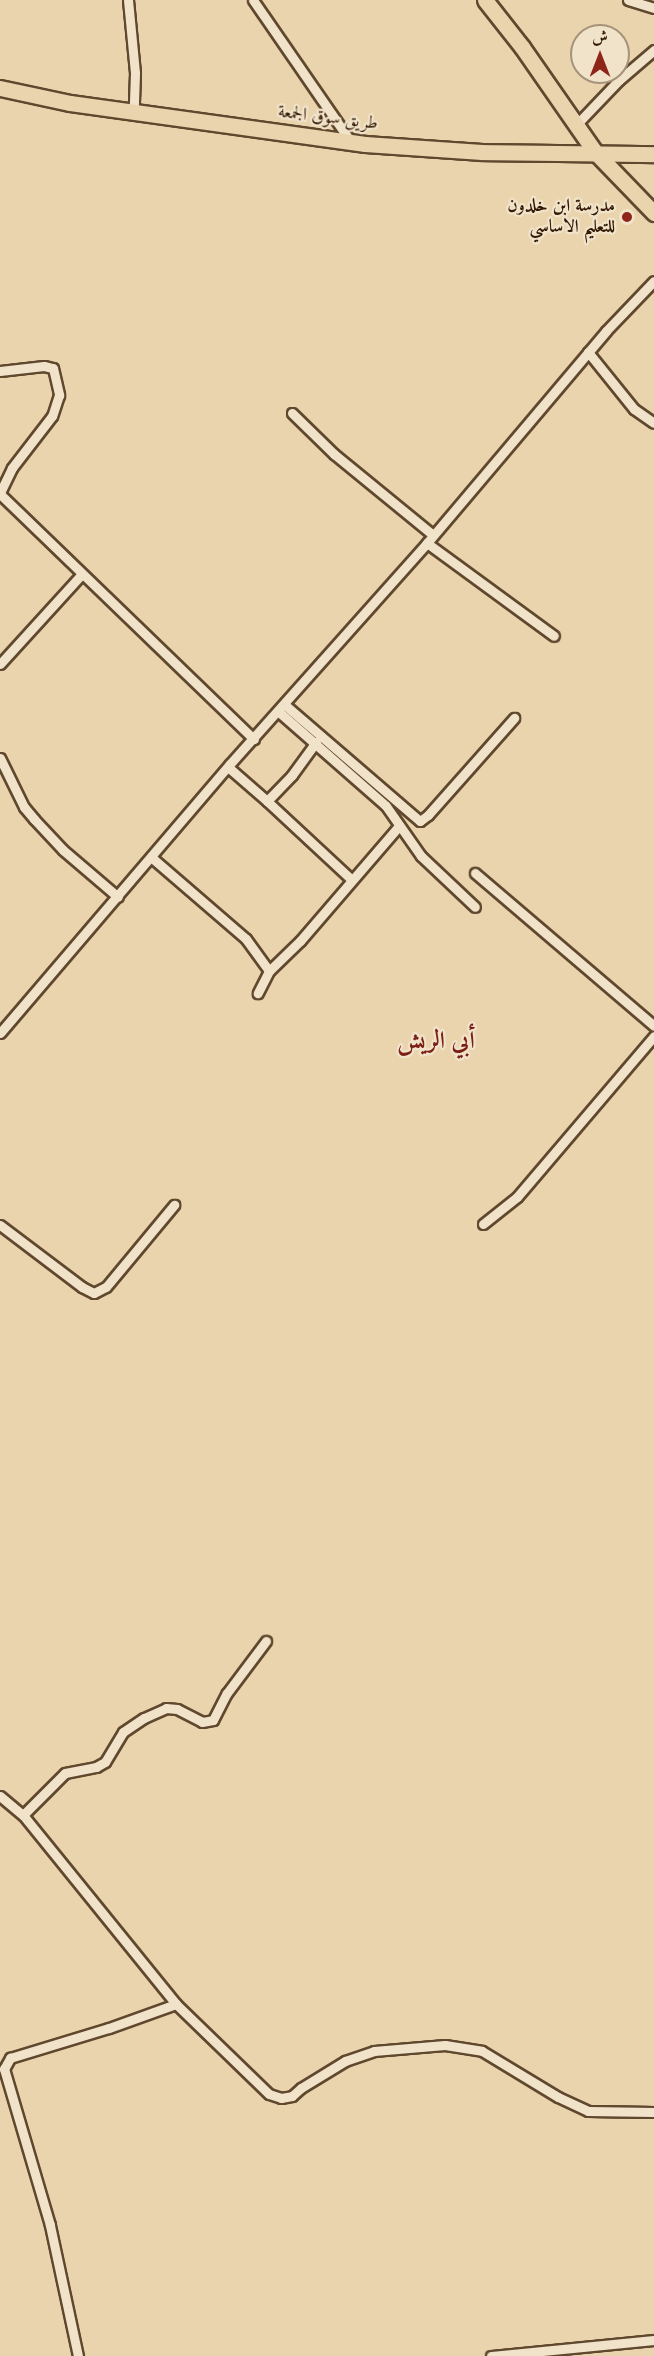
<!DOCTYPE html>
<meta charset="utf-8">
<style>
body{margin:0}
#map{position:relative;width:654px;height:2356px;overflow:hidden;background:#e9d4ad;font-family:"Old Standard TT",Amiri,serif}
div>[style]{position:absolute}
.roads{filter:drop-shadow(2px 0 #60482e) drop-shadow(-2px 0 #60482e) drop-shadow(0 2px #60482e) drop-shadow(0 -2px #60482e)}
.street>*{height:9px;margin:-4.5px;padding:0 4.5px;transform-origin:4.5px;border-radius:4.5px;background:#f1e3ca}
.primary>*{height:15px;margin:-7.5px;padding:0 7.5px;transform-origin:7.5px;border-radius:7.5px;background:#e9d4ad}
.dots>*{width:16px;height:16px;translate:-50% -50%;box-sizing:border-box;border:3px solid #f1e3ca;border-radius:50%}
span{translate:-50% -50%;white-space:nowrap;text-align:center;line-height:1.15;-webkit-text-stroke:4.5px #f1e3ca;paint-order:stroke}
.street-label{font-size:18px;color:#331904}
.poi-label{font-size:18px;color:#331904;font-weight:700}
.right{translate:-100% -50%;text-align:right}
.district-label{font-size:24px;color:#7a1f14;font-weight:700}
.north{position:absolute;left:570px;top:24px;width:60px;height:60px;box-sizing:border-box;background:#f1e3ca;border:2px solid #a5927b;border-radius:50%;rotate:0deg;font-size:16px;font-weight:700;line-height:24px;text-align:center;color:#331904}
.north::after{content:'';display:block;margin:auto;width:21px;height:27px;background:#8f2418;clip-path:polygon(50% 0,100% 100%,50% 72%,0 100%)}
</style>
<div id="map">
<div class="roads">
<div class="street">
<i style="left:128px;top:0;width:73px;rotate:84.5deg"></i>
<i style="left:135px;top:73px;width:37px;rotate:92deg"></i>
<i style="left:253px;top:0;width:173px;rotate:55.4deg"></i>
<i style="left:628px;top:0;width:27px;rotate:17deg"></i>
<i style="left:576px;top:125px;width:62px;rotate:-46.3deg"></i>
<i style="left:619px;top:80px;width:46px;rotate:-40.6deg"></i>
<i style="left:588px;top:352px;width:73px;rotate:51.1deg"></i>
<i style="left:634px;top:409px;width:24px;rotate:35deg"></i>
<i style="left:0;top:371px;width:44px;rotate:-6.5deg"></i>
<i style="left:44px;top:366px;width:9px;rotate:13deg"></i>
<i style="left:53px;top:368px;width:28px;rotate:77deg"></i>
<i style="left:59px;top:395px;width:22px;rotate:108deg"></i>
<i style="left:52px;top:416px;width:66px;rotate:127.6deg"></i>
<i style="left:12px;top:468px;width:28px;rotate:116deg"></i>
<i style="left:292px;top:413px;width:59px;rotate:44.3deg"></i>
<i style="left:334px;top:454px;width:128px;rotate:39.3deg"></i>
<i style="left:0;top:494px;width:353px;rotate:44deg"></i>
<i style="left:427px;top:543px;width:157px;rotate:36.2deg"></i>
<i style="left:0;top:664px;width:120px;rotate:-47.7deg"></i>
<i style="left:285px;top:705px;width:178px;rotate:40.7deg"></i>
<i style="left:420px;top:821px;width:10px;rotate:-37deg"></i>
<i style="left:428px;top:815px;width:130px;rotate:-48.4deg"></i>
<i style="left:279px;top:712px;width:142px;rotate:41.3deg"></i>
<i style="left:386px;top:806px;width:61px;rotate:55deg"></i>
<i style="left:421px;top:856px;width:74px;rotate:43.4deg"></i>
<i style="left:0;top:758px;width:55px;rotate:63.9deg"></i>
<i style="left:24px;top:807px;width:16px;rotate:50deg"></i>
<i style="left:34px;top:819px;width:42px;rotate:46.9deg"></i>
<i style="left:63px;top:850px;width:72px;rotate:40.5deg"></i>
<i style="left:228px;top:767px;width:52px;rotate:41.1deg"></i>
<i style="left:267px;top:801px;width:36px;rotate:-46deg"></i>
<i style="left:292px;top:775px;width:41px;rotate:-54deg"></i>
<i style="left:267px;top:801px;width:116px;rotate:42.9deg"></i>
<i style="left:151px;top:857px;width:125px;rotate:40.8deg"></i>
<i style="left:246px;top:939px;width:39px;rotate:54deg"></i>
<i style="left:269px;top:971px;width:25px;rotate:117deg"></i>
<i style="left:475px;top:873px;width:235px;rotate:40.5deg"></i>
<i style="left:269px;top:971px;width:43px;rotate:-44.1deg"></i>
<i style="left:300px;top:941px;width:152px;rotate:-49.3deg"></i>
<i style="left:0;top:1033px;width:354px;rotate:-49.5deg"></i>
<i style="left:230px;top:764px;width:296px;rotate:-48.3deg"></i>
<i style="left:427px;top:543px;width:277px;rotate:-49.8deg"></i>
<i style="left:606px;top:331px;width:69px;rotate:-46.2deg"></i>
<i style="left:483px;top:1224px;width:43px;rotate:-38.5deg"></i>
<i style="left:517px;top:1197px;width:211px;rotate:-49.6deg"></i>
<i style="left:0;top:1225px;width:103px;rotate:37.1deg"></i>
<i style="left:82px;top:1287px;width:13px;rotate:27deg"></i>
<i style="left:94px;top:1293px;width:13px;rotate:-27deg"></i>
<i style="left:106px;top:1287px;width:107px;rotate:-50.3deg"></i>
<i style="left:0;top:1796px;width:30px;rotate:40deg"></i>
<i style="left:23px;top:1815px;width:243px;rotate:51deg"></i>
<i style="left:176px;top:2004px;width:129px;rotate:44.1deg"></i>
<i style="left:269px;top:2094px;width:13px;rotate:18deg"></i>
<i style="left:281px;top:2098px;width:11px;rotate:-10deg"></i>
<i style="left:292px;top:2096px;width:12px;rotate:-42deg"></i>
<i style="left:301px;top:2088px;width:52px;rotate:-31.5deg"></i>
<i style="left:345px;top:2061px;width:31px;rotate:-19deg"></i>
<i style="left:374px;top:2051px;width:71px;rotate:-4.8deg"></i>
<i style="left:445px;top:2045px;width:37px;rotate:9deg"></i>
<i style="left:482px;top:2051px;width:89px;rotate:31.2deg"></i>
<i style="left:558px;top:2097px;width:33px;rotate:25deg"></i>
<i style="left:588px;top:2111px;width:66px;rotate:0.9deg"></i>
<i style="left:23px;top:1815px;width:59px;rotate:-45deg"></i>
<i style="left:65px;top:1773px;width:32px;rotate:-11deg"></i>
<i style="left:96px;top:1767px;width:10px;rotate:-29deg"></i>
<i style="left:105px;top:1762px;width:35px;rotate:-59deg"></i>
<i style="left:123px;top:1732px;width:25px;rotate:-34deg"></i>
<i style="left:144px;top:1718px;width:24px;rotate:-24deg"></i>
<i style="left:166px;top:1708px;width:11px;rotate:5deg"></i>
<i style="left:177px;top:1709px;width:28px;rotate:27deg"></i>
<i style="left:202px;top:1722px;width:11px;rotate:-10deg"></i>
<i style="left:213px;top:1720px;width:30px;rotate:-63deg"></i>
<i style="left:227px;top:1693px;width:65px;rotate:-53.1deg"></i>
<i style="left:78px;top:2356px;width:134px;rotate:-102.1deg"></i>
<i style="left:50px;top:2225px;width:163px;rotate:-106.4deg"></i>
<i style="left:4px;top:2069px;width:13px;rotate:-61deg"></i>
<i style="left:10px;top:2058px;width:103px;rotate:-16.9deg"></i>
<i style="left:109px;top:2028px;width:71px;rotate:-19.7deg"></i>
<i style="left:491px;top:2356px;width:164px;rotate:-5.6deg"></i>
</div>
<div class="primary">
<i style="left:485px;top:0;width:60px;rotate:51.8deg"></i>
<i style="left:522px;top:47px;width:128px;rotate:55.2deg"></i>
<i style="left:595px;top:152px;width:85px;rotate:46deg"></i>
<i style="left:0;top:88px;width:72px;rotate:12.1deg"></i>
<i style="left:70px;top:103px;width:298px;rotate:7.9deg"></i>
<i style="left:365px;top:144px;width:117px;rotate:3.9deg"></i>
<i style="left:482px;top:152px;width:172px;rotate:0.7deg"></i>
</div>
</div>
<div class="dots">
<i style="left:627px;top:217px;background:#8f2418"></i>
</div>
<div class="street-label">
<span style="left:328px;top:118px;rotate:7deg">طريق سوق الجمعة</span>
</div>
<div class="poi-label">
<span class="right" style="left:615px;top:217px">مدرسة ابن خلدون<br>للتعليم الاساسي</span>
</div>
<div class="district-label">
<span style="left:436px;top:1043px">أبي الريش</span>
</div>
<div class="north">ش</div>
</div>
